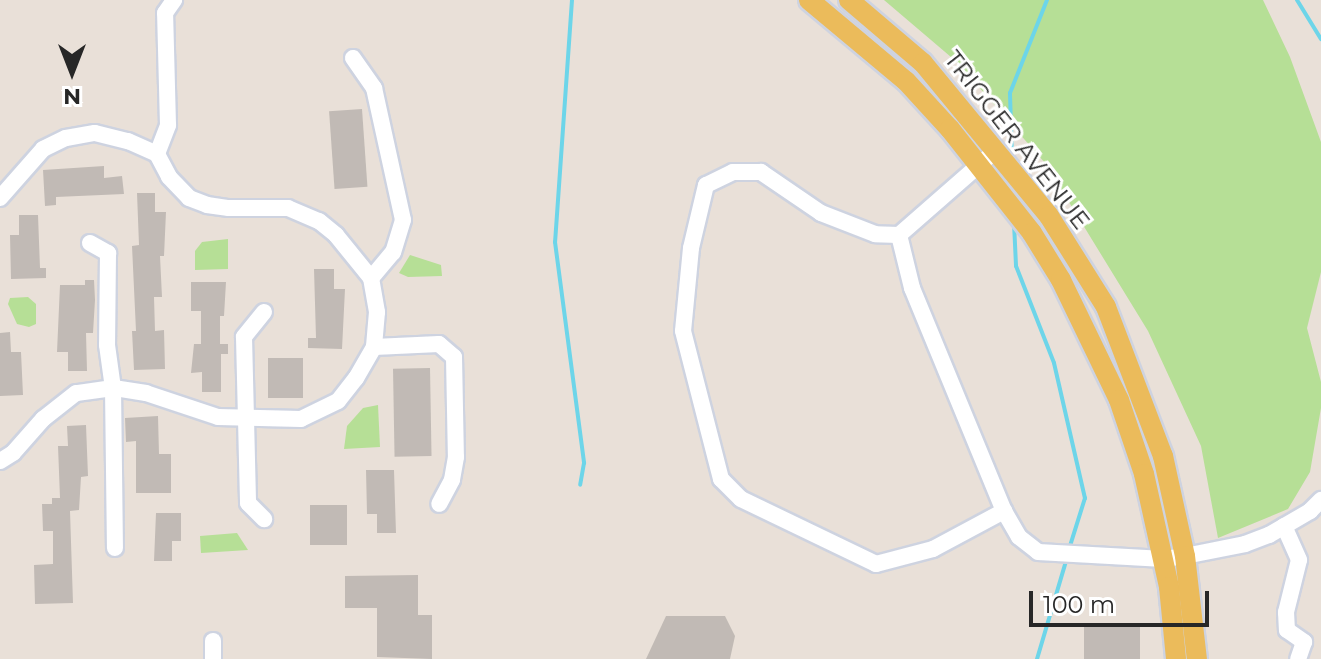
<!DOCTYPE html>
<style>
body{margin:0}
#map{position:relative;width:1321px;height:659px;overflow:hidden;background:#e9e0d8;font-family:Montserrat,sans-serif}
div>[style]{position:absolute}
.green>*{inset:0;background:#b6df96}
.stream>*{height:4px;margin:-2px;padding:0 2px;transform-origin:2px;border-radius:2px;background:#6dd5e9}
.building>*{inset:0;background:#c1bab5;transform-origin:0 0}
.roads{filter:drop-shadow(2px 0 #ced3e0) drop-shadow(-2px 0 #ced3e0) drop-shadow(0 2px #ced3e0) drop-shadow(0 -2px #ced3e0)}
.minor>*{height:16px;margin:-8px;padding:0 8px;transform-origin:8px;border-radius:8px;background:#fff}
.major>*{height:20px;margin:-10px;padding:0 10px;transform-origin:10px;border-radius:10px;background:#ebbb5b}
span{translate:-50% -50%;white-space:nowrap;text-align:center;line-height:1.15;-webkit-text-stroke:6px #fff;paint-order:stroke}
.street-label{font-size:24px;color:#272727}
.north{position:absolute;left:32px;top:32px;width:80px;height:80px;-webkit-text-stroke:6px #fff;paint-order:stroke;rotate:180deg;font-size:22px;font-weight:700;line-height:32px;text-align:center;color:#272727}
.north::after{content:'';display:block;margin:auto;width:28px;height:36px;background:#272727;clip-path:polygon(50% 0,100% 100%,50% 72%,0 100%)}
.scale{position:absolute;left:1029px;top:591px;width:180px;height:36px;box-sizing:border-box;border:4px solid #272727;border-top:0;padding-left:10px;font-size:24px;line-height:28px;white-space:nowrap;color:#272727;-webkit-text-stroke:6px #fff;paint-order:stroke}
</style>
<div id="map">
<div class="green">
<i style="clip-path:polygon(884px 0,1263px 0,1290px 57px,1321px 142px,1321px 272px,1307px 328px,1321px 382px,1321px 408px,1310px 472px,1288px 509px,1218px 538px,1201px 446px,1148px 331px,1045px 163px,958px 63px)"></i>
<i style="clip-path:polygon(228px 239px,228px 269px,195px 270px,195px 251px,202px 242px)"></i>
<i style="clip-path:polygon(410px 255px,441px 265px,442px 276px,408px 277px,399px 273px)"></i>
<i style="clip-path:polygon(28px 297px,36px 304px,36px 324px,29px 327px,17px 324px,8px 304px,10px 298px)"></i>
<i style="clip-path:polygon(378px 405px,380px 447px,344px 449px,347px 426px,363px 408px)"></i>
<i style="clip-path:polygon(237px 533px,248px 550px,201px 553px,200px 536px)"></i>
</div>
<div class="stream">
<i style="left:572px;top:0;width:243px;rotate:94deg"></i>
<i style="left:555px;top:242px;width:223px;rotate:82.5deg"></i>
<i style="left:584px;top:463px;width:22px;rotate:100deg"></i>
<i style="left:1297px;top:0;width:46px;rotate:58.4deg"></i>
<i style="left:1012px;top:158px;width:65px;rotate:-91.8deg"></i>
<i style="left:1010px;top:93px;width:100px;rotate:-68.3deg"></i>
<i style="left:1014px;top:223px;width:43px;rotate:87.3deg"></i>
<i style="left:1016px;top:266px;width:104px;rotate:68.6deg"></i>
<i style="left:1054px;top:363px;width:139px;rotate:77.1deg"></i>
<i style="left:1085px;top:498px;width:53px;rotate:107.4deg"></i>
<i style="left:1037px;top:659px;width:105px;rotate:-73.5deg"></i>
</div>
<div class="building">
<i style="left:362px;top:109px;width:78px;height:33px;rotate:86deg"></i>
<i style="clip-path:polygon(104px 166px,104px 178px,122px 176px,124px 194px,56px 197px,56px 205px,45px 206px,43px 170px)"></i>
<i style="clip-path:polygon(137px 193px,155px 193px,155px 212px,166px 212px,164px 256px,160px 256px,162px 297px,154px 297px,155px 331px,164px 330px,165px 369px,134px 370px,132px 331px,136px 331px,132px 246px,139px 245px)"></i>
<i style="clip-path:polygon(19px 215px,38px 215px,40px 268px,46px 268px,46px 278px,11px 279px,10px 235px,19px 235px)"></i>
<i style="clip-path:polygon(314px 269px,334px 269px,334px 289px,345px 289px,342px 349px,308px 348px,308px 338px,316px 338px)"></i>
<i style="clip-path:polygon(85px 280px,94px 280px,95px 300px,93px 333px,86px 333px,87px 371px,68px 371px,68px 352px,57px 352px,60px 285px,85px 285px)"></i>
<i style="clip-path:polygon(191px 282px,226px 282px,224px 316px,220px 316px,220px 344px,228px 344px,228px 354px,221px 354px,221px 392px,202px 392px,202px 372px,191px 373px,194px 344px,201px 344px,201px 311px,191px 311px)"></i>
<i style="clip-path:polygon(10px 332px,11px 352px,21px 352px,23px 395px,0 396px,0 333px)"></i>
<i style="left:268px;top:358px;width:35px;height:40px"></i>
<i style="left:430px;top:368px;width:88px;height:37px;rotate:89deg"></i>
<i style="clip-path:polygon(158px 416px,159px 454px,171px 454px,171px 493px,136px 493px,136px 441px,126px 442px,125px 418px)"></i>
<i style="clip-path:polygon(86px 425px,88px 476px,81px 477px,79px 510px,70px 511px,73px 603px,35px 604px,34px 565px,53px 564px,53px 531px,43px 531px,42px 504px,52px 504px,52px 498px,60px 498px,58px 446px,68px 446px,67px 426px)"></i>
<i style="clip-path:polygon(366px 470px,394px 470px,396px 533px,377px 533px,377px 514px,367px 514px)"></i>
<i style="left:310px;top:505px;width:37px;height:40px"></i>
<i style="clip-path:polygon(156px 513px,181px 513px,181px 541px,172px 541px,172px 561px,154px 561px)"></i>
<i style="clip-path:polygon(418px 575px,418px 615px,432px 615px,432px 659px,377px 657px,377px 608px,345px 608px,345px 576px)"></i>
<i style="clip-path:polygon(666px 616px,725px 616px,735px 636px,730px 659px,646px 659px)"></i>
<i style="left:1084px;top:627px;width:56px;height:32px"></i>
</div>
<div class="roads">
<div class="minor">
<i style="left:353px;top:58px;width:37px;rotate:55deg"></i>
<i style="left:374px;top:88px;width:135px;rotate:77.6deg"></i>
<i style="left:403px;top:220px;width:34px;rotate:107deg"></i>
<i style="left:393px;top:252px;width:34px;rotate:130deg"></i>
<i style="left:157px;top:154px;width:31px;rotate:-69deg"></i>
<i style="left:168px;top:125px;width:112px;rotate:-91.5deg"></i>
<i style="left:165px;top:13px;width:16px;rotate:-55deg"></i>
<i style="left:0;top:198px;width:65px;rotate:-48.7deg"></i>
<i style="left:43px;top:149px;width:25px;rotate:-26deg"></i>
<i style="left:66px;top:138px;width:29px;rotate:-10deg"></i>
<i style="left:95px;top:133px;width:34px;rotate:14deg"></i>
<i style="left:128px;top:141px;width:32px;rotate:24deg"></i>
<i style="left:157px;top:154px;width:26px;rotate:62deg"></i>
<i style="left:169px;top:177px;width:29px;rotate:46deg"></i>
<i style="left:189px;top:198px;width:19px;rotate:21deg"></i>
<i style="left:207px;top:205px;width:22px;rotate:8deg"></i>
<i style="left:229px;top:208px;width:59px"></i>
<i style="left:288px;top:208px;width:34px;rotate:23deg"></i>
<i style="left:319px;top:221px;width:22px;rotate:39deg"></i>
<i style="left:336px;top:235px;width:55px;rotate:50.9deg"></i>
<i style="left:371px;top:278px;width:35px;rotate:80deg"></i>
<i style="left:377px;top:312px;width:35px;rotate:95deg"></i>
<i style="left:374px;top:347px;width:36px;rotate:120deg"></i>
<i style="left:356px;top:378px;width:29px;rotate:128deg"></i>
<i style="left:338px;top:401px;width:41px;rotate:154.1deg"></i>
<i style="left:301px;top:419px;width:83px;rotate:-178.6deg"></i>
<i style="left:218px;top:417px;width:76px;rotate:-161.6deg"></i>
<i style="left:146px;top:393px;width:33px;rotate:-171deg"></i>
<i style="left:113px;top:388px;width:37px;rotate:172deg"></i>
<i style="left:76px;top:393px;width:42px;rotate:141.8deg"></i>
<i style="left:43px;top:419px;width:45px;rotate:131.4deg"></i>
<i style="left:13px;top:453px;width:15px;rotate:148deg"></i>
<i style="left:899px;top:235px;width:24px;rotate:-178deg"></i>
<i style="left:875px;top:234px;width:58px;rotate:-158.7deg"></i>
<i style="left:821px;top:213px;width:73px;rotate:-145.7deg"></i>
<i style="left:761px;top:172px;width:28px;rotate:180deg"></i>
<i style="left:733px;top:172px;width:30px;rotate:154deg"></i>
<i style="left:706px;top:185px;width:65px;rotate:103.4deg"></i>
<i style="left:691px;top:248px;width:83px;rotate:95.5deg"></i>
<i style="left:683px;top:331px;width:153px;rotate:75.6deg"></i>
<i style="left:721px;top:479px;width:28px;rotate:45deg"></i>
<i style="left:741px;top:499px;width:150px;rotate:25.7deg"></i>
<i style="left:876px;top:564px;width:59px;rotate:-14.7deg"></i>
<i style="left:933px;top:549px;width:81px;rotate:-28.2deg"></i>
<i style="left:899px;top:235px;width:55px;rotate:76.2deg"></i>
<i style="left:912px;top:288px;width:241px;rotate:67.6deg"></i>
<i style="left:1004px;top:511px;width:30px;rotate:60deg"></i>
<i style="left:1019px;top:537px;width:24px;rotate:38deg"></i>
<i style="left:1038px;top:552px;width:126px;rotate:3.2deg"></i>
<i style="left:1164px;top:559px;width:21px;rotate:-8deg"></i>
<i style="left:1185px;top:556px;width:61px;rotate:-11.3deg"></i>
<i style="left:1245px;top:544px;width:26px;rotate:-21deg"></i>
<i style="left:1269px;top:535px;width:48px;rotate:-30.3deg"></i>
<i style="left:1310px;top:511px;width:16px;rotate:-45deg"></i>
<i style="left:899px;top:235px;width:128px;rotate:-41.2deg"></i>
<i style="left:90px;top:243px;width:21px;rotate:29deg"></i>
<i style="left:108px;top:253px;width:92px;rotate:90.6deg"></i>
<i style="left:107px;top:345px;width:43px;rotate:82.1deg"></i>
<i style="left:113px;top:388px;width:160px;rotate:89.3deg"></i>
<i style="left:264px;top:312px;width:32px;rotate:129deg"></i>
<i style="left:244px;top:337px;width:166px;rotate:88.6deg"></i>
<i style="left:248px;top:503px;width:23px;rotate:45deg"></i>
<i style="left:374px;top:347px;width:65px;rotate:-2.6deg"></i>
<i style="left:439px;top:344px;width:20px;rotate:41deg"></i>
<i style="left:454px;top:357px;width:100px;rotate:88.9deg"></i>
<i style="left:456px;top:457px;width:23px;rotate:100deg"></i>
<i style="left:452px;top:480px;width:27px;rotate:118deg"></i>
<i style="left:1284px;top:526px;width:37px;rotate:66deg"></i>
<i style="left:1299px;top:560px;width:54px;rotate:104deg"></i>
<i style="left:1286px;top:612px;width:18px;rotate:87deg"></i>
<i style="left:1287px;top:630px;width:21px;rotate:35deg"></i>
<i style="left:1304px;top:642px;width:18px;rotate:109deg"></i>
<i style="left:213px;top:641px;width:18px;rotate:90deg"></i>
</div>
<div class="major">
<i style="left:809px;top:0;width:126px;rotate:39.9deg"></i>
<i style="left:906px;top:81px;width:65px;rotate:47.5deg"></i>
<i style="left:950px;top:129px;width:132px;rotate:51.7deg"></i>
<i style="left:1032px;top:233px;width:55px;rotate:58.3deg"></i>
<i style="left:1061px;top:280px;width:133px;rotate:64.2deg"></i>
<i style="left:1119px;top:400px;width:78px;rotate:71.3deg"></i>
<i style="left:1144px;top:474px;width:116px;rotate:77.5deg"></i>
<i style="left:1169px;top:587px;width:72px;rotate:84.4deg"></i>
<i style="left:849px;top:0;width:97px;rotate:40.4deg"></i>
<i style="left:923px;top:63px;width:198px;rotate:50.5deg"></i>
<i style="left:1049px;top:216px;width:107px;rotate:57.9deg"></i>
<i style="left:1106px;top:307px;width:160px;rotate:69.1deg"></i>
<i style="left:1163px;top:456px;width:102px;rotate:77.6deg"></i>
<i style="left:1185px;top:556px;width:104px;rotate:83.4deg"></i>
</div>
</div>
<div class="street-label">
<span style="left:1017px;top:140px;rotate:52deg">TRIGGER AVENUE</span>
</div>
<div class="north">N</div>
<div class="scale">100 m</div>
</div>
